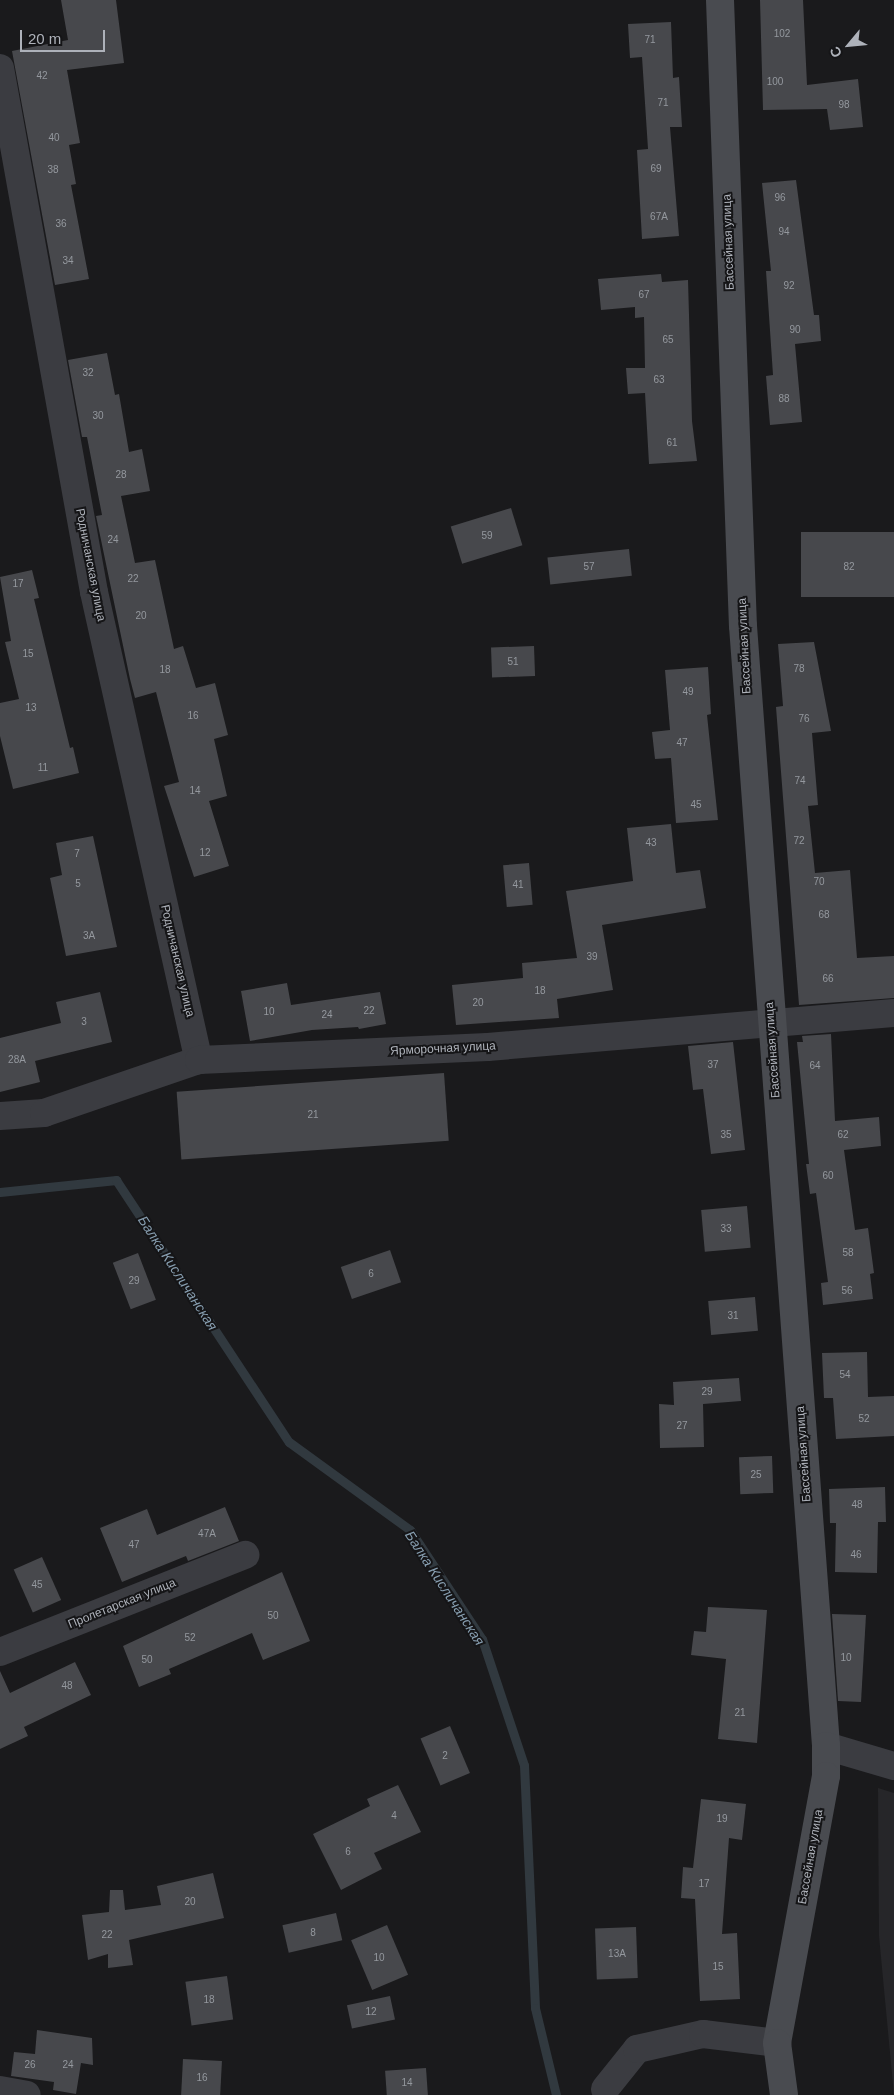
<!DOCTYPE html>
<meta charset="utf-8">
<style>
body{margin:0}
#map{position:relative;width:894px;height:2095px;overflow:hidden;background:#1a1a1c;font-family:Helvetica,sans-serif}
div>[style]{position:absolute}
.built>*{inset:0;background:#262629}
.stream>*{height:9px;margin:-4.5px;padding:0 4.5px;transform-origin:4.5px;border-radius:4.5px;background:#31393f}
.building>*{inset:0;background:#47484c;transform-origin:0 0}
.street>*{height:28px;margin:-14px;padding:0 14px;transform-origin:14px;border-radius:14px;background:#3b3c41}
.secondary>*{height:28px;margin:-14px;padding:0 14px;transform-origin:14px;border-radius:14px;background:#494b50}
span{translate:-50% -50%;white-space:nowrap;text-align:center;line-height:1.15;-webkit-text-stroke:4px #151517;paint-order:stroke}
.number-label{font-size:10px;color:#94989e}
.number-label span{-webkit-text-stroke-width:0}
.street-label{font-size:12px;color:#aeb2ba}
.water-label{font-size:14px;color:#889fb1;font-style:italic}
.north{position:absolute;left:824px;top:20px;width:50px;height:50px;-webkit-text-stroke:4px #151517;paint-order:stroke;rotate:242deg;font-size:14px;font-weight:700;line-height:20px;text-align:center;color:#aeb2ba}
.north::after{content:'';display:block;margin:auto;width:18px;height:22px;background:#aeb2ba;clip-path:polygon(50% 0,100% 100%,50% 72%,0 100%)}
.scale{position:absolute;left:20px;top:30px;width:85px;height:22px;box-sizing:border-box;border:2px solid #aeb2ba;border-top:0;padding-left:6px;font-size:15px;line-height:18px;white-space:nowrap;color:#aeb2ba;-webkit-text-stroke:4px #151517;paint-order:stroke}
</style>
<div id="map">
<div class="built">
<i style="clip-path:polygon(878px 1788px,894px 1793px,894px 2095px,879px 1936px)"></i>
</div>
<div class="stream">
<i style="left:0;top:1192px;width:117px;rotate:-5.9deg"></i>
<i style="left:116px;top:1180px;width:314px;rotate:56.6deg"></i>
<i style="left:289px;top:1442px;width:150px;rotate:36deg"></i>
<i style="left:410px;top:1530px;width:131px;rotate:56.6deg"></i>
<i style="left:482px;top:1639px;width:133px;rotate:71.6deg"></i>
<i style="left:524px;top:1765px;width:243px;rotate:87.4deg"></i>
<i style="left:535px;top:2008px;width:89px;rotate:76.4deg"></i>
</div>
<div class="building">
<i style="clip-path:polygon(61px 0,116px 0,124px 63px,67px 70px,80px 143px,69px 145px,76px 184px,71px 185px,89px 279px,55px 285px,12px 51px,68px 40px)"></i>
<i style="clip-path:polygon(760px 0,803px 0,807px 85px,858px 79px,863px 127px,830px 130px,827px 109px,763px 110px)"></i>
<i style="clip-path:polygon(671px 22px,673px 78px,679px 77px,682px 127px,670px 127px,679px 236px,642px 239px,637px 150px,648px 149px,642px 57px,630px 58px,628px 24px)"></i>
<i style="clip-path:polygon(796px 180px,814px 315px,819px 315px,821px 341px,795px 344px,802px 422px,770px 425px,766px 376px,773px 375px,766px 271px,771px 271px,762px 183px)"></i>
<i style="clip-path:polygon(661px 274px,662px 282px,688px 280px,692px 421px,697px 461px,649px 464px,645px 393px,628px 394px,626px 368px,645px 368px,644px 317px,635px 318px,635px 307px,601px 310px,598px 279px)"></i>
<i style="clip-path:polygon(107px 353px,115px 395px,119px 394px,129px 452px,142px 449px,150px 491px,121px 496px,135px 563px,155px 560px,174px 649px,183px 646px,196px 688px,215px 683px,228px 735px,214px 739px,227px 796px,209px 801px,229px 866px,194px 877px,164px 786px,179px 782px,156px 692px,135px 698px,130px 679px,96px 516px,102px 515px,87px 437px,82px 437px,68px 360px)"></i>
<i style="left:511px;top:508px;width:39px;height:63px;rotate:73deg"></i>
<i style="left:894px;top:532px;width:65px;height:93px;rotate:90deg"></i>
<i style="left:629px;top:549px;width:27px;height:82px;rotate:84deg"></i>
<i style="clip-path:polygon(32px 570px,39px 598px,34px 599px,70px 748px,73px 747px,79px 773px,13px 789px,0 736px,0 703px,19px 699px,5px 642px,11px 641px,0 577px)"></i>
<i style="clip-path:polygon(814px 642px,831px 731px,812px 733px,818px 805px,808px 806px,815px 873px,850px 870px,857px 958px,894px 956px,894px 998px,799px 1005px,776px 707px,783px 706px,778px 644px)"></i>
<i style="left:534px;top:646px;width:30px;height:43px;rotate:88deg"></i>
<i style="clip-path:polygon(708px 667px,711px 714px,707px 715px,718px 820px,676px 823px,671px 758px,655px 759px,652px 732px,670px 730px,665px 670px)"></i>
<i style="clip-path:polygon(671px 824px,676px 873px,700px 870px,706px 908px,602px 925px,613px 990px,557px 999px,559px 1018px,456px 1025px,452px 985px,523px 978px,522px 963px,577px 958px,566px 891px,633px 881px,627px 828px)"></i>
<i style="clip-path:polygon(93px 836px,117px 947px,66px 956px,50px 878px,62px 875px,56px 843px)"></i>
<i style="left:529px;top:863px;width:42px;height:26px;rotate:85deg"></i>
<i style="clip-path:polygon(287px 983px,291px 1005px,380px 992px,386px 1024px,359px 1029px,358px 1027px,312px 1030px,250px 1041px,241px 991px)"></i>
<i style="clip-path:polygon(100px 992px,112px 1042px,35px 1061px,40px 1082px,0 1092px,0 1038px,61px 1023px,56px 1002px)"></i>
<i style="clip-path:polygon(831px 1034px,835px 1121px,879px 1117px,881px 1146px,844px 1150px,855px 1230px,868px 1228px,874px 1273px,870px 1274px,873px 1299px,823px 1305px,821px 1283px,828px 1282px,816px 1193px,810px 1194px,806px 1164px,809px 1164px,797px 1042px,803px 1042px,802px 1036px)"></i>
<i style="clip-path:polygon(733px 1042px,745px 1150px,711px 1154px,703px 1089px,693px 1090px,688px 1046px)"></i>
<i style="left:444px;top:1073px;width:68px;height:268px;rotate:86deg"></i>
<i style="left:747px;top:1206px;width:42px;height:46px;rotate:85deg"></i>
<i style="left:390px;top:1250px;width:34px;height:52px;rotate:71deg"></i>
<i style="left:138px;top:1253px;width:50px;height:27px;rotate:69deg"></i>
<i style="left:755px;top:1297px;width:34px;height:47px;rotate:85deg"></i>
<i style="clip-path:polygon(867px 1352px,868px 1397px,894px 1396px,894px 1436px,836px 1439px,833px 1398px,824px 1398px,822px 1353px)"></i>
<i style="clip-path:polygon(739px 1378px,741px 1401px,703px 1404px,704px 1447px,660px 1448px,659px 1404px,674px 1405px,673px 1382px)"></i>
<i style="left:772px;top:1456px;width:37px;height:33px;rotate:88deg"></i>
<i style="clip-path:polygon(885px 1487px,886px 1522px,878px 1522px,877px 1573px,835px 1572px,836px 1523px,830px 1523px,829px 1489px)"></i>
<i style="clip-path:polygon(225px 1507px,239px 1541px,188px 1561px,186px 1556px,122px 1582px,100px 1528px,147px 1509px,157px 1535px)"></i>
<i style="left:42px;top:1557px;width:47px;height:31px;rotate:66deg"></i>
<i style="clip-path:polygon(282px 1572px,310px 1641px,263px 1660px,252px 1633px,169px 1669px,171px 1674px,139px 1687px,123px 1646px)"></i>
<i style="clip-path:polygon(708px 1607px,767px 1610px,757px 1743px,718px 1739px,726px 1659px,691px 1655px,694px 1631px,706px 1632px)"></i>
<i style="clip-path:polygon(832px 1614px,866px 1615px,861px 1702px,838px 1701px)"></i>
<i style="clip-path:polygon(75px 1662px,91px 1695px,24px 1727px,28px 1736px,0 1749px,0 1671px,10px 1693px)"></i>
<i style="left:450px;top:1726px;width:51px;height:32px;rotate:67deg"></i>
<i style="clip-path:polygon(398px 1785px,421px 1832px,374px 1853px,382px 1869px,341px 1890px,313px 1834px,370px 1806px,367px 1799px)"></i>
<i style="clip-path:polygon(701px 1799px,746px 1804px,742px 1840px,729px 1838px,722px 1934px,737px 1933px,740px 1999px,700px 2001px,695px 1899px,681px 1898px,683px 1867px,693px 1868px)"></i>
<i style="clip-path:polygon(213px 1873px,224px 1918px,129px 1940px,133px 1965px,108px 1968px,108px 1954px,88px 1960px,82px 1915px,109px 1912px,110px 1890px,123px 1890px,125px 1910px,161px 1905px,157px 1886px)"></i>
<i style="left:336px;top:1913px;width:28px;height:55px;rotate:77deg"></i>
<i style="left:387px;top:1925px;width:54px;height:39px;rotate:67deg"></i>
<i style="left:636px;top:1927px;width:51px;height:41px;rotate:88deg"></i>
<i style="left:227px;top:1976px;width:44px;height:42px;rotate:82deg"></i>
<i style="left:390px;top:1996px;width:24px;height:44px;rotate:78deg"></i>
<i style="clip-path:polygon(37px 2030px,92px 2038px,93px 2065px,81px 2063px,76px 2094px,53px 2090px,54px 2082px,11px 2076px,14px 2052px,35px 2054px)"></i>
<i style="left:183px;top:2059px;width:39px;height:36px;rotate:3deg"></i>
<i style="left:426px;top:2068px;width:27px;height:41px;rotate:86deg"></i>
</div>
<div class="street">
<i style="left:0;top:68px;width:532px;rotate:79.83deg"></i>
<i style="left:94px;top:592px;width:480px;rotate:77.4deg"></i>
<i style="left:0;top:1116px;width:44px;rotate:-3.9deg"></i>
<i style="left:44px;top:1113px;width:164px;rotate:-18.9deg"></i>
<i style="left:199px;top:1060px;width:289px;rotate:-2.6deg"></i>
<i style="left:488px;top:1047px;width:407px;rotate:-4.8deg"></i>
<i style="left:0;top:1652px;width:264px;rotate:-21.6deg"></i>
<i style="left:826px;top:1746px;width:71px;rotate:16.4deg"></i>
<i style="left:605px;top:2089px;width:51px;rotate:-51.3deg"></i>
<i style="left:637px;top:2049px;width:68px;rotate:-12.8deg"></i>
<i style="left:703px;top:2034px;width:75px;rotate:6.9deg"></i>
<i style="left:0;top:2090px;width:27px;rotate:10deg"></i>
</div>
<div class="secondary">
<i style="left:720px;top:0;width:626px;rotate:87.9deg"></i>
<i style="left:743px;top:626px;width:1123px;rotate:85.76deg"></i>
<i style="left:826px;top:1746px;width:30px;rotate:90deg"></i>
<i style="left:826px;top:1776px;width:271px;rotate:100.4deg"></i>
<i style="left:777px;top:2043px;width:52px;rotate:82.3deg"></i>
</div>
<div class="number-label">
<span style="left:782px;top:34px">102</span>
<span style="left:650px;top:40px">71</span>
<span style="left:42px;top:76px">42</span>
<span style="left:775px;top:82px">100</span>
<span style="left:663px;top:103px">71</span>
<span style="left:844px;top:105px">98</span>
<span style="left:54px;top:138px">40</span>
<span style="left:656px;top:169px">69</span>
<span style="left:53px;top:170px">38</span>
<span style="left:780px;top:198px">96</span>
<span style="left:659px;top:217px">67А</span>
<span style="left:61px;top:224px">36</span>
<span style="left:784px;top:232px">94</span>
<span style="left:68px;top:261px">34</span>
<span style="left:789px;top:286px">92</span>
<span style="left:644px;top:295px">67</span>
<span style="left:795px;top:330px">90</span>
<span style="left:668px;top:340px">65</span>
<span style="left:88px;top:373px">32</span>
<span style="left:659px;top:380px">63</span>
<span style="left:784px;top:399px">88</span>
<span style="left:98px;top:416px">30</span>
<span style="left:672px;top:443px">61</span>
<span style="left:121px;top:475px">28</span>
<span style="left:487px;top:536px">59</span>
<span style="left:113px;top:540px">24</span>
<span style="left:589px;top:567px">57</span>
<span style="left:849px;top:567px">82</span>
<span style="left:133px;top:579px">22</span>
<span style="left:18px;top:584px">17</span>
<span style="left:141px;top:616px">20</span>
<span style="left:28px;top:654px">15</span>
<span style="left:513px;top:662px">51</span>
<span style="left:799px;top:669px">78</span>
<span style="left:165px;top:670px">18</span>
<span style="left:688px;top:692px">49</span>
<span style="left:31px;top:708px">13</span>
<span style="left:193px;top:716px">16</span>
<span style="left:804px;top:719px">76</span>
<span style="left:682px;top:743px">47</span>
<span style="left:43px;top:768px">11</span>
<span style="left:800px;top:781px">74</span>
<span style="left:195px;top:791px">14</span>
<span style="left:696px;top:805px">45</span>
<span style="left:799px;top:841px">72</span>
<span style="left:651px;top:843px">43</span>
<span style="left:205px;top:853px">12</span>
<span style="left:77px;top:854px">7</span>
<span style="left:819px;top:882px">70</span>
<span style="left:78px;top:884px">5</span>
<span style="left:518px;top:885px">41</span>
<span style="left:824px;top:915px">68</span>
<span style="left:89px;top:936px">3А</span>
<span style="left:592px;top:957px">39</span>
<span style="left:828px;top:979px">66</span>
<span style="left:540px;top:991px">18</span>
<span style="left:478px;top:1003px">20</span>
<span style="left:369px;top:1011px">22</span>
<span style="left:269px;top:1012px">10</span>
<span style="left:327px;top:1015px">24</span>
<span style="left:84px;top:1022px">3</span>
<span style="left:17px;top:1060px">28А</span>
<span style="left:713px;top:1065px">37</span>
<span style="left:815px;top:1066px">64</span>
<span style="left:313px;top:1115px">21</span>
<span style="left:726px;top:1135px">35</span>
<span style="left:843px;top:1135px">62</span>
<span style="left:828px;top:1176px">60</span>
<span style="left:726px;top:1229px">33</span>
<span style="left:848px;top:1253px">58</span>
<span style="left:371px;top:1274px">6</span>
<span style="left:134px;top:1281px">29</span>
<span style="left:847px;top:1291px">56</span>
<span style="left:733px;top:1316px">31</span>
<span style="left:845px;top:1375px">54</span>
<span style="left:707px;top:1392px">29</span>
<span style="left:864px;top:1419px">52</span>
<span style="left:682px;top:1426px">27</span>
<span style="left:756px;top:1475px">25</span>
<span style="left:857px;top:1505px">48</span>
<span style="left:207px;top:1534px">47А</span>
<span style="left:134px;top:1545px">47</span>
<span style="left:856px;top:1555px">46</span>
<span style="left:37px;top:1585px">45</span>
<span style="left:273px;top:1616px">50</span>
<span style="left:190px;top:1638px">52</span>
<span style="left:846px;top:1658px">10</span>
<span style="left:147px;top:1660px">50</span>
<span style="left:67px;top:1686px">48</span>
<span style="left:740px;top:1713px">21</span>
<span style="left:445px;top:1756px">2</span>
<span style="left:394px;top:1816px">4</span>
<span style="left:722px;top:1819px">19</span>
<span style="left:348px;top:1852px">6</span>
<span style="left:704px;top:1884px">17</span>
<span style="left:190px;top:1902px">20</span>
<span style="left:313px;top:1933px">8</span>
<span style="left:107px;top:1935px">22</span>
<span style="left:617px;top:1954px">13А</span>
<span style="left:379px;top:1958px">10</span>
<span style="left:718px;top:1967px">15</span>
<span style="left:209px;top:2000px">18</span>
<span style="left:371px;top:2012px">12</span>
<span style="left:30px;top:2065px">26</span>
<span style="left:68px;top:2065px">24</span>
<span style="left:202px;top:2078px">16</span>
<span style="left:407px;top:2083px">14</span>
</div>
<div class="street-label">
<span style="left:729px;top:242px;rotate:-92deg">Бассейная улица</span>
<span style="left:90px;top:565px;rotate:79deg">Родничанская улица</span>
<span style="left:745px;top:646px;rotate:-93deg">Бассейная улица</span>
<span style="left:177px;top:961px;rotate:77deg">Родничанская улица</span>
<span style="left:443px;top:1049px;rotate:-3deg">Ярморочная улица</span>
<span style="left:773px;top:1050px;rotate:-94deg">Бассейная улица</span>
<span style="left:804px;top:1454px;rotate:-94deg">Бассейная улица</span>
<span style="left:122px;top:1604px;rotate:-22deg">Пролетарская улица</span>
<span style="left:811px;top:1857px;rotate:-80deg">Бассейная улица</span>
</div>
<div class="water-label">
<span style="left:178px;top:1273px;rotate:57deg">Балка Кисличанская</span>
<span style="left:445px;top:1588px;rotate:57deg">Балка Кисличанская</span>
</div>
<div class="north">С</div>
<div class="scale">20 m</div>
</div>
